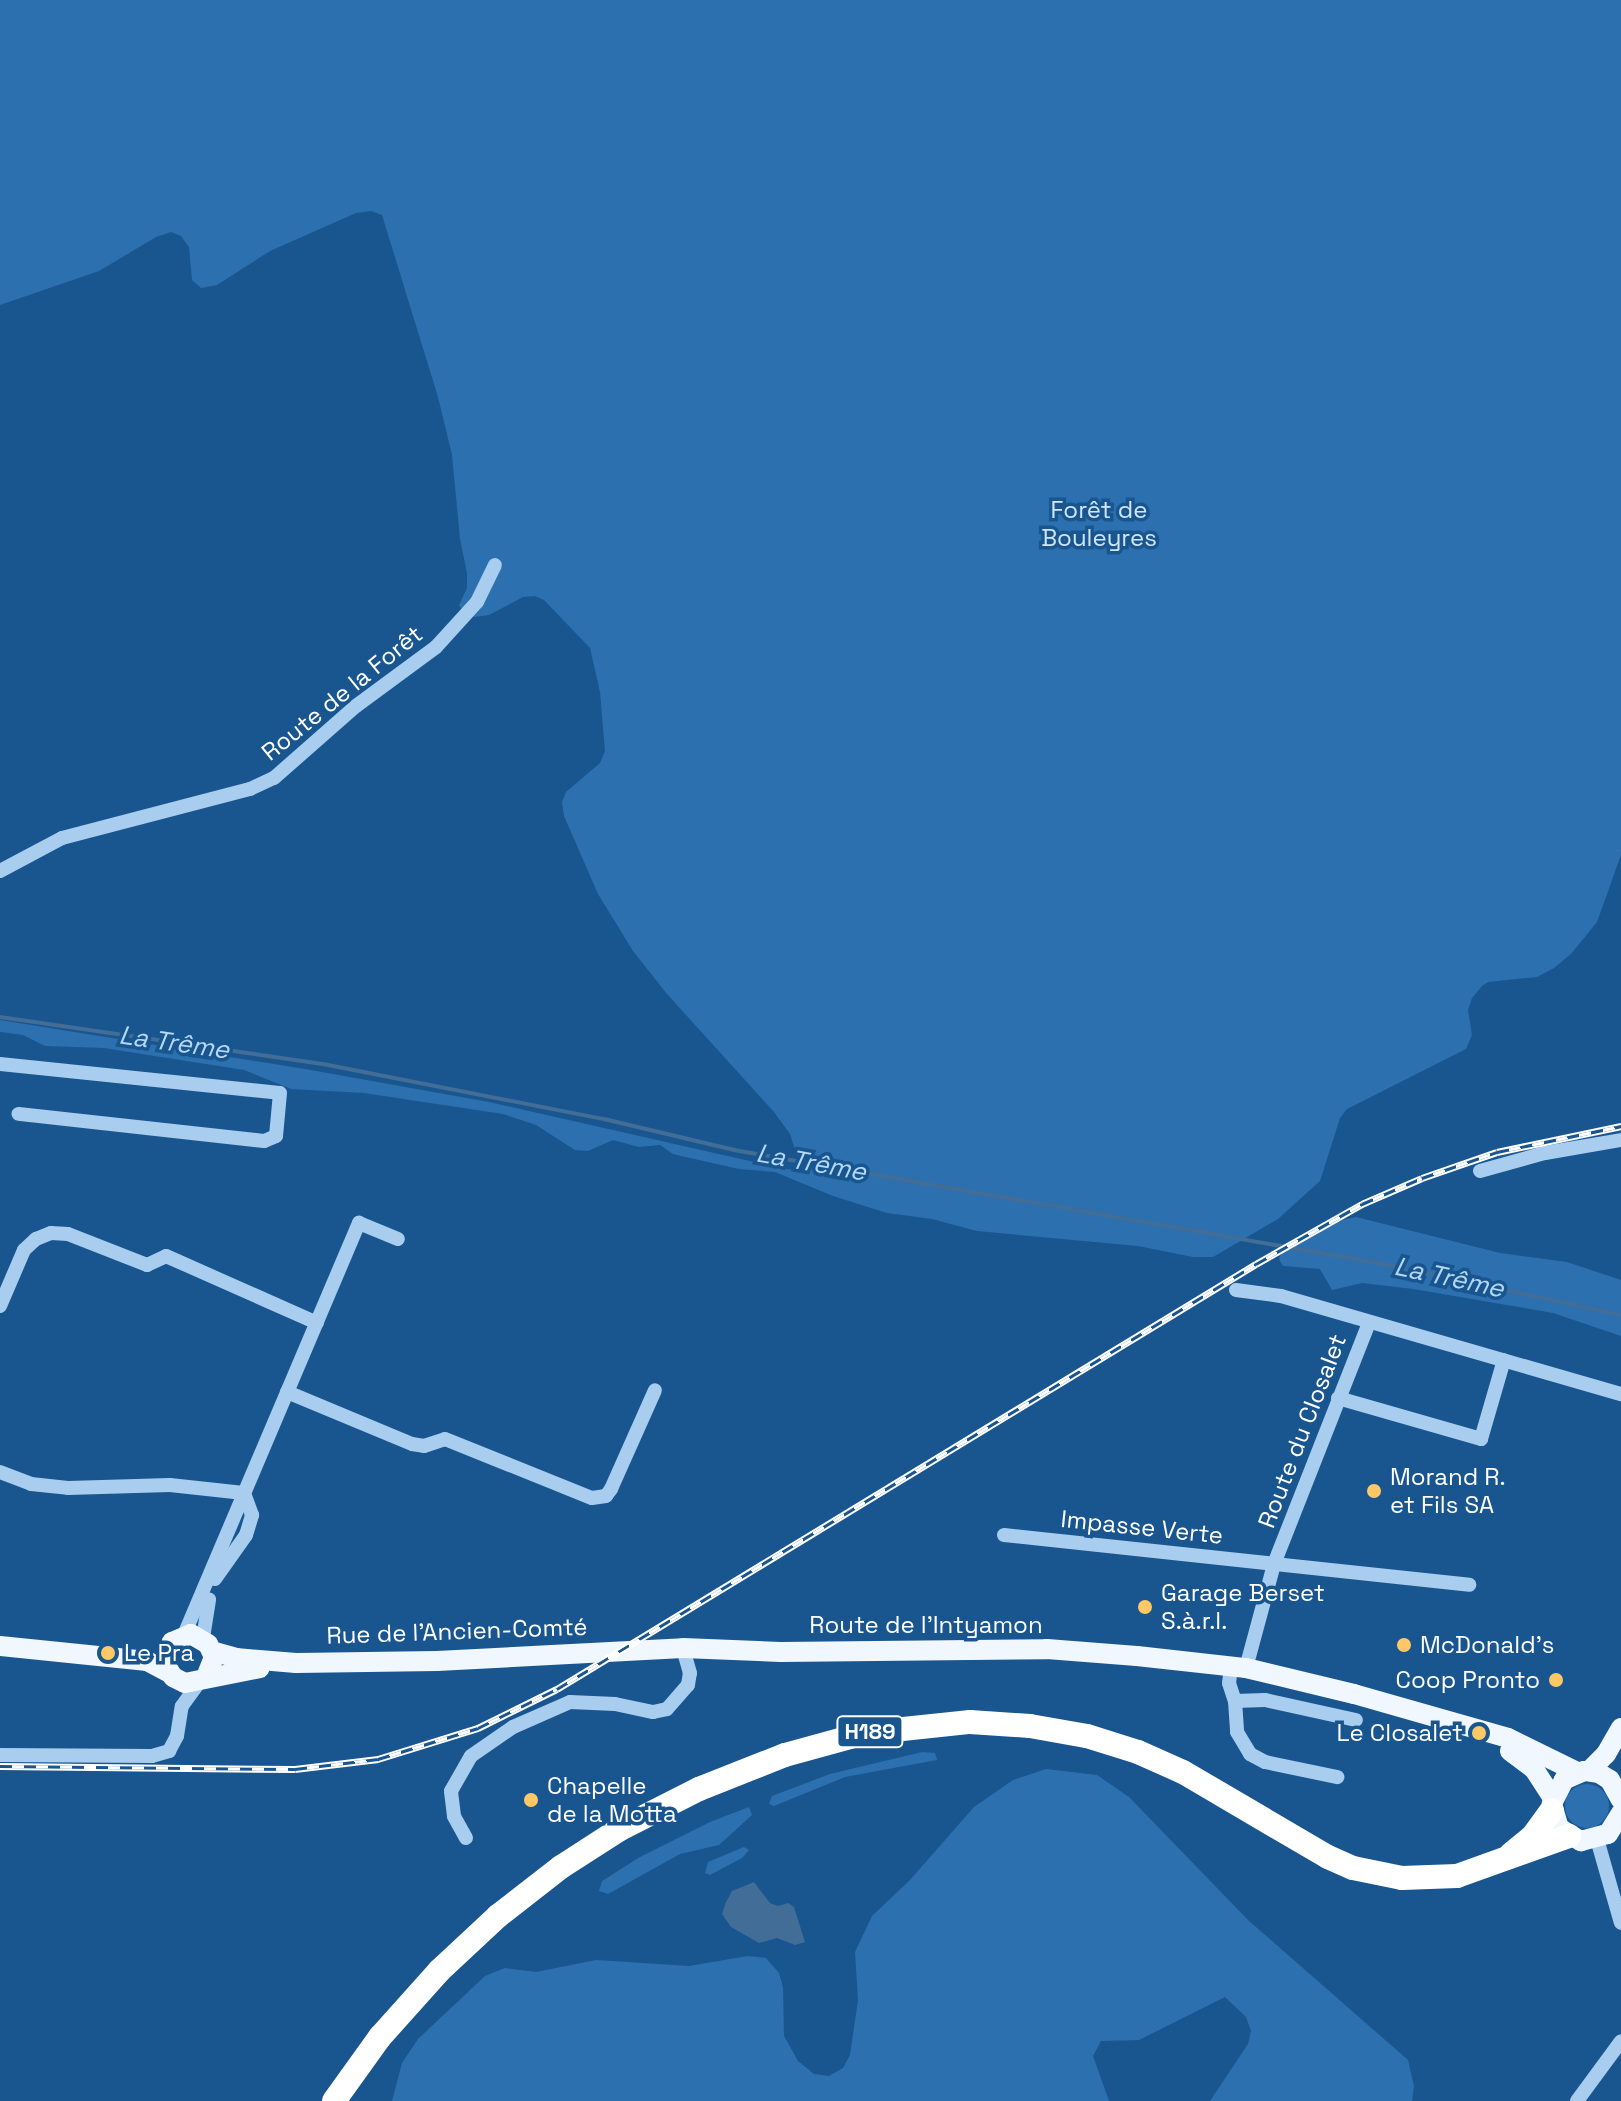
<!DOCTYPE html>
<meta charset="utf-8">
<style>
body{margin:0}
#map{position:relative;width:1621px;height:2101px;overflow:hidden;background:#195690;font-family:"Space Grotesk",sans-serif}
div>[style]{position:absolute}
.green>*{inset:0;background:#2c70af}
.round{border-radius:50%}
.water>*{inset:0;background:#426d97}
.stream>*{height:4px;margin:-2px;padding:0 2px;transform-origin:2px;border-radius:2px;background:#426d97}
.minor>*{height:14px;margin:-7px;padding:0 7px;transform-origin:7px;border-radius:7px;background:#a8cdef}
.major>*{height:20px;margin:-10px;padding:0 10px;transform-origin:10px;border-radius:10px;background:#f0f7ff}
.highway>*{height:24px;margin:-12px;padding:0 12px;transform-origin:12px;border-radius:12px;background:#fff}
.rail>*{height:7px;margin-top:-3.5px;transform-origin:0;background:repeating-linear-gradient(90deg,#195690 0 12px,#fff 0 24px);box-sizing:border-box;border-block:2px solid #fff}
.dots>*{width:22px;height:22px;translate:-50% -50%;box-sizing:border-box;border:4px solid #195690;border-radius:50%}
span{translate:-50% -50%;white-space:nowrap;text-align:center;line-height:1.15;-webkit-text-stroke:7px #195690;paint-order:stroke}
.shield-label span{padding:2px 6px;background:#195690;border:2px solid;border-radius:6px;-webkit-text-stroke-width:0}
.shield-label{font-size:22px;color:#fff;font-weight:700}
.park-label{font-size:24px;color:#cee5fb}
.street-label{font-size:24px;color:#fff}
.poi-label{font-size:24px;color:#fff}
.left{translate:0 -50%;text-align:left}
.right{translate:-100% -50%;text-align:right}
.water-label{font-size:26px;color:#b4d7f6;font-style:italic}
</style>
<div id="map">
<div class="green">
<i style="clip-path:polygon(0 0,1621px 0,1621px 855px,1597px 922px,1571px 954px,1554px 968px,1537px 977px,1488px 982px,1482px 986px,1472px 998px,1468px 1010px,1472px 1035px,1466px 1049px,1347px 1109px,1340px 1118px,1320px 1181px,1278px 1219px,1213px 1257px,1193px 1257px,1138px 1246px,977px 1231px,932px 1219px,887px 1213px,833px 1196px,775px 1172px,739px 1169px,690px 1158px,673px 1154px,660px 1145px,639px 1147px,613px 1140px,588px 1151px,575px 1150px,536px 1125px,503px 1114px,364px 1093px,291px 1089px,244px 1070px,104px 1048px,45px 1046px,23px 1035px,0 1032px,0 1020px,305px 1069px,489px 1102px,776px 1167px,793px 1170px,800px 1165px,790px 1134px,774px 1112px,667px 994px,633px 951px,598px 894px,564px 816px,562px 802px,566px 792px,600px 763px,605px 751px,600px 692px,590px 648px,544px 600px,535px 596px,523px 597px,489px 615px,474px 617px,463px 612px,459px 605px,467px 588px,467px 573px,460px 539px,452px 455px,438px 397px,382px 215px,371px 211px,356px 213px,270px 251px,217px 285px,201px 288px,192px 280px,189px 247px,181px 236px,171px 232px,156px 237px,99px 271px,0 305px)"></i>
<i style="clip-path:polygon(1356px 1217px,1500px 1253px,1567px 1262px,1621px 1280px,1621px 1336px,1553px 1313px,1413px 1289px,1362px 1283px,1332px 1290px,1320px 1269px,1283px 1266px,1279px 1259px,1282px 1251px,1334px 1222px)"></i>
<i style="clip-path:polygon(922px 1752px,935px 1753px,937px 1760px,845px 1777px,774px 1806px,769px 1804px,772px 1796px,830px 1774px)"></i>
<i style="clip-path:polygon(1046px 1769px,1097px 1775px,1129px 1797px,1249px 1921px,1408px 2060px,1414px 2086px,1412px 2101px,1210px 2101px,1248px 2044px,1251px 2031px,1246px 2017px,1225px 1997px,1139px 2040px,1101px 2041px,1093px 2056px,1109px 2101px,392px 2101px,402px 2063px,418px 2039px,485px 1976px,505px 1968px,536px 1972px,596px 1960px,689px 1966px,748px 1956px,766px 1958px,779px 1973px,783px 1987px,784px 2036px,798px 2061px,814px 2074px,829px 2076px,843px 2068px,850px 2055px,858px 2000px,855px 1952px,872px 1916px,910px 1880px,974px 1807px,1013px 1780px)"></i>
<i class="round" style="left:1565px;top:1784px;width:44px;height:44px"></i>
<i style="clip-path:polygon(749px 1807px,752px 1815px,719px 1845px,680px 1854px,608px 1894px,599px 1891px,602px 1881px,640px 1857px,710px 1822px)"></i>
<i style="clip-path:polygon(744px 1847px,749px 1850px,742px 1858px,710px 1875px,705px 1873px,708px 1862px)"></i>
</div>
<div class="water">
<i style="clip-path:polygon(754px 1882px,770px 1903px,778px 1906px,788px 1903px,794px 1907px,805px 1942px,795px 1945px,777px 1938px,759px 1943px,731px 1927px,722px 1914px,726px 1902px,732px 1891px)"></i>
</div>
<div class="stream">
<i style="left:0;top:1017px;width:331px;rotate:8.3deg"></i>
<i style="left:328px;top:1065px;width:281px;rotate:11.1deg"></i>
<i style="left:604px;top:1119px;width:134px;rotate:13.4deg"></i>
<i style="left:734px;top:1150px;width:676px;rotate:9.96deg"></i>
<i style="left:1400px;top:1267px;width:226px;rotate:12.3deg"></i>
</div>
<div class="minor">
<i style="left:0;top:871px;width:70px;rotate:-28deg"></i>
<i style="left:62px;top:838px;width:194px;rotate:-14.6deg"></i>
<i style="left:250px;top:789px;width:26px;rotate:-25deg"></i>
<i style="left:274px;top:778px;width:109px;rotate:-41.3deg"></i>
<i style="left:356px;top:706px;width:99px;rotate:-36.4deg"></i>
<i style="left:436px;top:647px;width:61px;rotate:-47.7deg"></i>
<i style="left:477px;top:602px;width:41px;rotate:-64.1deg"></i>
<i style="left:0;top:1064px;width:281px;rotate:5.9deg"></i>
<i style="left:280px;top:1093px;width:43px;rotate:95.3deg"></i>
<i style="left:276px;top:1136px;width:13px;rotate:157deg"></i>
<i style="left:264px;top:1141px;width:247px;rotate:-173.7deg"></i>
<i style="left:1480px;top:1171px;width:67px;rotate:-15.5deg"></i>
<i style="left:1545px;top:1153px;width:77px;rotate:-9.7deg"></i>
<i style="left:1236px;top:1290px;width:45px;rotate:7.6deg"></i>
<i style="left:1281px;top:1296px;width:354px;rotate:16.1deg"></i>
<i style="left:0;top:1306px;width:61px;rotate:-66.8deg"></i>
<i style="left:24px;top:1250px;width:16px;rotate:-43deg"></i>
<i style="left:36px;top:1239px;width:16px;rotate:-22deg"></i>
<i style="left:51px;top:1233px;width:17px;rotate:3deg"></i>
<i style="left:68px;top:1234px;width:85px;rotate:21.4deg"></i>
<i style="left:147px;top:1265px;width:21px;rotate:-25deg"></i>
<i style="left:166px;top:1256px;width:165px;rotate:23.9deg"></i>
<i style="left:287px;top:1392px;width:135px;rotate:22.6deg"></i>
<i style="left:412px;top:1444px;width:12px;rotate:9deg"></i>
<i style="left:424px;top:1446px;width:22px;rotate:-18deg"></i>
<i style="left:445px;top:1439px;width:158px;rotate:21.9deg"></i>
<i style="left:592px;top:1498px;width:14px;rotate:-8deg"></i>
<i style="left:606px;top:1496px;width:9px;rotate:-54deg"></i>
<i style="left:611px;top:1489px;width:108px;rotate:-66deg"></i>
<i style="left:1338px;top:1398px;width:149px;rotate:16deg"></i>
<i style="left:1481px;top:1439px;width:82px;rotate:-73.8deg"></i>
<i style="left:0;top:1472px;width:33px;rotate:21deg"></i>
<i style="left:31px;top:1484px;width:37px;rotate:6deg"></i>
<i style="left:68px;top:1488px;width:102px;rotate:-1.7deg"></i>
<i style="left:170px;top:1485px;width:74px;rotate:6.2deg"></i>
<i style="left:1004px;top:1535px;width:468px;rotate:6.1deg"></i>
<i style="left:215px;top:1579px;width:54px;rotate:-54.8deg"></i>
<i style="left:246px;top:1535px;width:21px;rotate:-73deg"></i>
<i style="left:252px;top:1515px;width:23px;rotate:-110deg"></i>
<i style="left:184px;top:1635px;width:448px;rotate:-67deg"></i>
<i style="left:359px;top:1223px;width:42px;rotate:22.3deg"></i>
<i style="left:203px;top:1638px;width:39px;rotate:-81deg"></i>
<i style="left:1231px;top:1667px;width:16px;rotate:97deg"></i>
<i style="left:1229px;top:1683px;width:19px;rotate:72deg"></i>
<i style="left:1235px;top:1701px;width:30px;rotate:-2deg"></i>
<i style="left:1265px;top:1700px;width:93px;rotate:12.4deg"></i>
<i style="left:1246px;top:1668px;width:108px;rotate:-74.9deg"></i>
<i style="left:1274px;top:1564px;width:259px;rotate:-68.5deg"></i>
<i style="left:1235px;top:1701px;width:31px;rotate:86deg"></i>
<i style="left:1237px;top:1732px;width:26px;rotate:59deg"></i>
<i style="left:1250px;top:1754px;width:17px;rotate:28deg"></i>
<i style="left:1265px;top:1762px;width:74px;rotate:11.8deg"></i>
<i style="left:0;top:1755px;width:152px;rotate:0.4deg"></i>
<i style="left:152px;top:1756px;width:18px;rotate:-16deg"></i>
<i style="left:169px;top:1751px;width:17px;rotate:-62deg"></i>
<i style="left:177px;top:1736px;width:30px;rotate:-81deg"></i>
<i style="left:182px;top:1706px;width:31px;rotate:-54deg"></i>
<i style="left:466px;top:1838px;width:25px;rotate:-119deg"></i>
<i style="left:454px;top:1816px;width:25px;rotate:-97deg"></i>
<i style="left:451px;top:1791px;width:40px;rotate:-60.3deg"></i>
<i style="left:471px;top:1756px;width:51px;rotate:-34.6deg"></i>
<i style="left:513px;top:1727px;width:62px;rotate:-23.7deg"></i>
<i style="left:570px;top:1702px;width:45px;rotate:2.5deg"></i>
<i style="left:615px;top:1704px;width:39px;rotate:12deg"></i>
<i style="left:653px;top:1712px;width:14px;rotate:-12deg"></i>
<i style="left:667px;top:1709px;width:32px;rotate:-49deg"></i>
<i style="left:688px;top:1685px;width:12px;rotate:-81deg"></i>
<i style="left:690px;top:1673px;width:26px;rotate:-106deg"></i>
<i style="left:1597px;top:1839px;width:87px;rotate:74.1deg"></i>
<i style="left:1577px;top:2101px;width:74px;rotate:-53.7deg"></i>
</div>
<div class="major">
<i style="left:0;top:1646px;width:148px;rotate:5.8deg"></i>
<i style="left:147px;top:1661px;width:24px;rotate:28deg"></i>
<i style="left:212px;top:1651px;width:25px;rotate:16deg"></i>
<i style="left:236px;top:1658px;width:60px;rotate:4.8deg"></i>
<i style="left:296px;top:1663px;width:141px;rotate:-0.8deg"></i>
<i style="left:437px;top:1661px;width:246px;rotate:-3deg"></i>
<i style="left:683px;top:1648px;width:98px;rotate:2.3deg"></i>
<i style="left:781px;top:1652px;width:266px;rotate:-0.6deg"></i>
<i style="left:1047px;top:1649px;width:90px;rotate:4.4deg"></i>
<i style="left:1137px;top:1656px;width:110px;rotate:6.3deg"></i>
<i style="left:1246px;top:1668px;width:111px;rotate:13.5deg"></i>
<i style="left:1354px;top:1694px;width:160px;rotate:15.9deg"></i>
<i style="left:1508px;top:1738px;width:77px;rotate:26.2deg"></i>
<i style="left:206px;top:1677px;width:22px;rotate:-68deg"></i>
<i style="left:214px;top:1657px;width:14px;rotate:-115deg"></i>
<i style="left:208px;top:1644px;width:20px;rotate:-150deg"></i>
<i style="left:191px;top:1634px;width:21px;rotate:157deg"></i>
<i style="left:172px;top:1642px;width:23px;rotate:108deg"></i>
<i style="left:165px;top:1664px;width:15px;rotate:58deg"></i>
<i style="left:173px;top:1677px;width:13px;rotate:27deg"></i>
<i style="left:185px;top:1683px;width:76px;rotate:-11.3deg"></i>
<i style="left:1510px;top:1751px;width:30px;rotate:37deg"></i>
<i style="left:1534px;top:1769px;width:35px;rotate:57deg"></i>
<i style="left:1589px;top:1771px;width:24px;rotate:-45deg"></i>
<i style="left:1606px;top:1754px;width:30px;rotate:-60deg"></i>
<i style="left:1621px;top:1800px;width:23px;rotate:-119deg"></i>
<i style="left:1610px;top:1780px;width:13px;rotate:-148deg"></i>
<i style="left:1599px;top:1773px;width:15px;rotate:-172deg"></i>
<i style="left:1584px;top:1771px;width:22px;rotate:156deg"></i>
<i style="left:1564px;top:1780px;width:27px;rotate:117deg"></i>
<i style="left:1552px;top:1804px;width:25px;rotate:74deg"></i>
<i style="left:1559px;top:1828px;width:26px;rotate:31deg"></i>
<i style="left:1581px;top:1841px;width:28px;rotate:-15deg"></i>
<i style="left:1608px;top:1834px;width:25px;rotate:-58deg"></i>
</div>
<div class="highway">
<i style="left:1511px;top:1854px;width:28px;rotate:-39deg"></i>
<i style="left:1533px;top:1836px;width:32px;rotate:-54deg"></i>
<i style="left:334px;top:2101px;width:79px;rotate:-54.3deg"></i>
<i style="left:380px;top:2037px;width:89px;rotate:-48.2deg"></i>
<i style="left:439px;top:1971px;width:81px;rotate:-43deg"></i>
<i style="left:498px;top:1916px;width:80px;rotate:-37.9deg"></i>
<i style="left:561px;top:1867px;width:70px;rotate:-32.8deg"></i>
<i style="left:620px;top:1829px;width:89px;rotate:-26.9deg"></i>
<i style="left:699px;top:1789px;width:92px;rotate:-21.6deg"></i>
<i style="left:785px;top:1755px;width:83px;rotate:-15.4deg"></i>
<i style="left:865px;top:1733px;width:106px;rotate:-6deg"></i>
<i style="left:970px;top:1722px;width:60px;rotate:3.8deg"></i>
<i style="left:1030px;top:1726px;width:58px;rotate:10deg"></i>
<i style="left:1087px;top:1736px;width:53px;rotate:17.4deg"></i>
<i style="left:1138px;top:1752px;width:49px;rotate:24deg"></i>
<i style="left:1183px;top:1772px;width:168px;rotate:30.4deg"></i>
<i style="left:1328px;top:1857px;width:27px;rotate:24deg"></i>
<i style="left:1353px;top:1868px;width:50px;rotate:11.5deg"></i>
<i style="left:1402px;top:1878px;width:55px;rotate:-2.1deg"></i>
<i style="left:1457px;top:1876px;width:119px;rotate:-19.7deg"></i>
</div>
<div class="rail">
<i style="left:0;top:1766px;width:295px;rotate:0.6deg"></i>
<i style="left:295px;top:1769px;width:84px;rotate:-6.9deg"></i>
<i style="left:378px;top:1759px;width:105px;rotate:-17.2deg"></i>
<i style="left:478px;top:1728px;width:88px;rotate:-26.3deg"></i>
<i style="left:557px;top:1689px;width:818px;rotate:-31.3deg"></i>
<i style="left:1256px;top:1264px;width:122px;rotate:-29.5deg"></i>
<i style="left:1362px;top:1204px;width:65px;rotate:-23.4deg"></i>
<i style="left:1422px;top:1178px;width:79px;rotate:-19.1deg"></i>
<i style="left:1497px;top:1152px;width:127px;rotate:-11.8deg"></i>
</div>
<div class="dots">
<i style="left:1374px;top:1491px;background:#ffc866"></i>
<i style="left:1145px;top:1607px;background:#ffc866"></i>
<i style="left:1404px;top:1645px;background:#ffc866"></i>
<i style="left:108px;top:1653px;background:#ffc866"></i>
<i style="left:1556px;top:1680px;background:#ffc866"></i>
<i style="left:1479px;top:1733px;background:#ffc866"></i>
<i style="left:531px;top:1800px;background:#ffc866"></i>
</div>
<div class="shield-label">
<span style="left:870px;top:1732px">H189</span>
</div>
<div class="park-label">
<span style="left:1099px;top:524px">Forêt de<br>Bouleyres</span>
</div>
<div class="street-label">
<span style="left:342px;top:693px;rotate:-39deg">Route de la Forêt</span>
<span style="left:1302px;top:1431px;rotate:-69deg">Route du Closalet</span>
<span style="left:1142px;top:1527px;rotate:6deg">Impasse Verte</span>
<span style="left:926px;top:1625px">Route de l'Intyamon</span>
<span style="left:457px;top:1631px;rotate:-2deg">Rue de l'Ancien-Comté</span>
</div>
<div class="poi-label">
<span class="left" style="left:1390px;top:1491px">Morand R.<br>et Fils SA</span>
<span class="left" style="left:1161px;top:1607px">Garage Berset<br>S.à.r.l.</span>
<span class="left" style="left:1420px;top:1645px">McDonald's</span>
<span class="left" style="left:124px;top:1653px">Le Pra</span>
<span class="right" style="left:1540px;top:1680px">Coop Pronto</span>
<span class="right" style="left:1463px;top:1733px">Le Closalet</span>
<span class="left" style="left:547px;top:1800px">Chapelle<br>de la Motta</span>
</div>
<div class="water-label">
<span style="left:174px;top:1043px;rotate:8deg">La Trême</span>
<span style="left:811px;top:1163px;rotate:10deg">La Trême</span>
<span style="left:1449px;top:1278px;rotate:12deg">La Trême</span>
</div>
</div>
